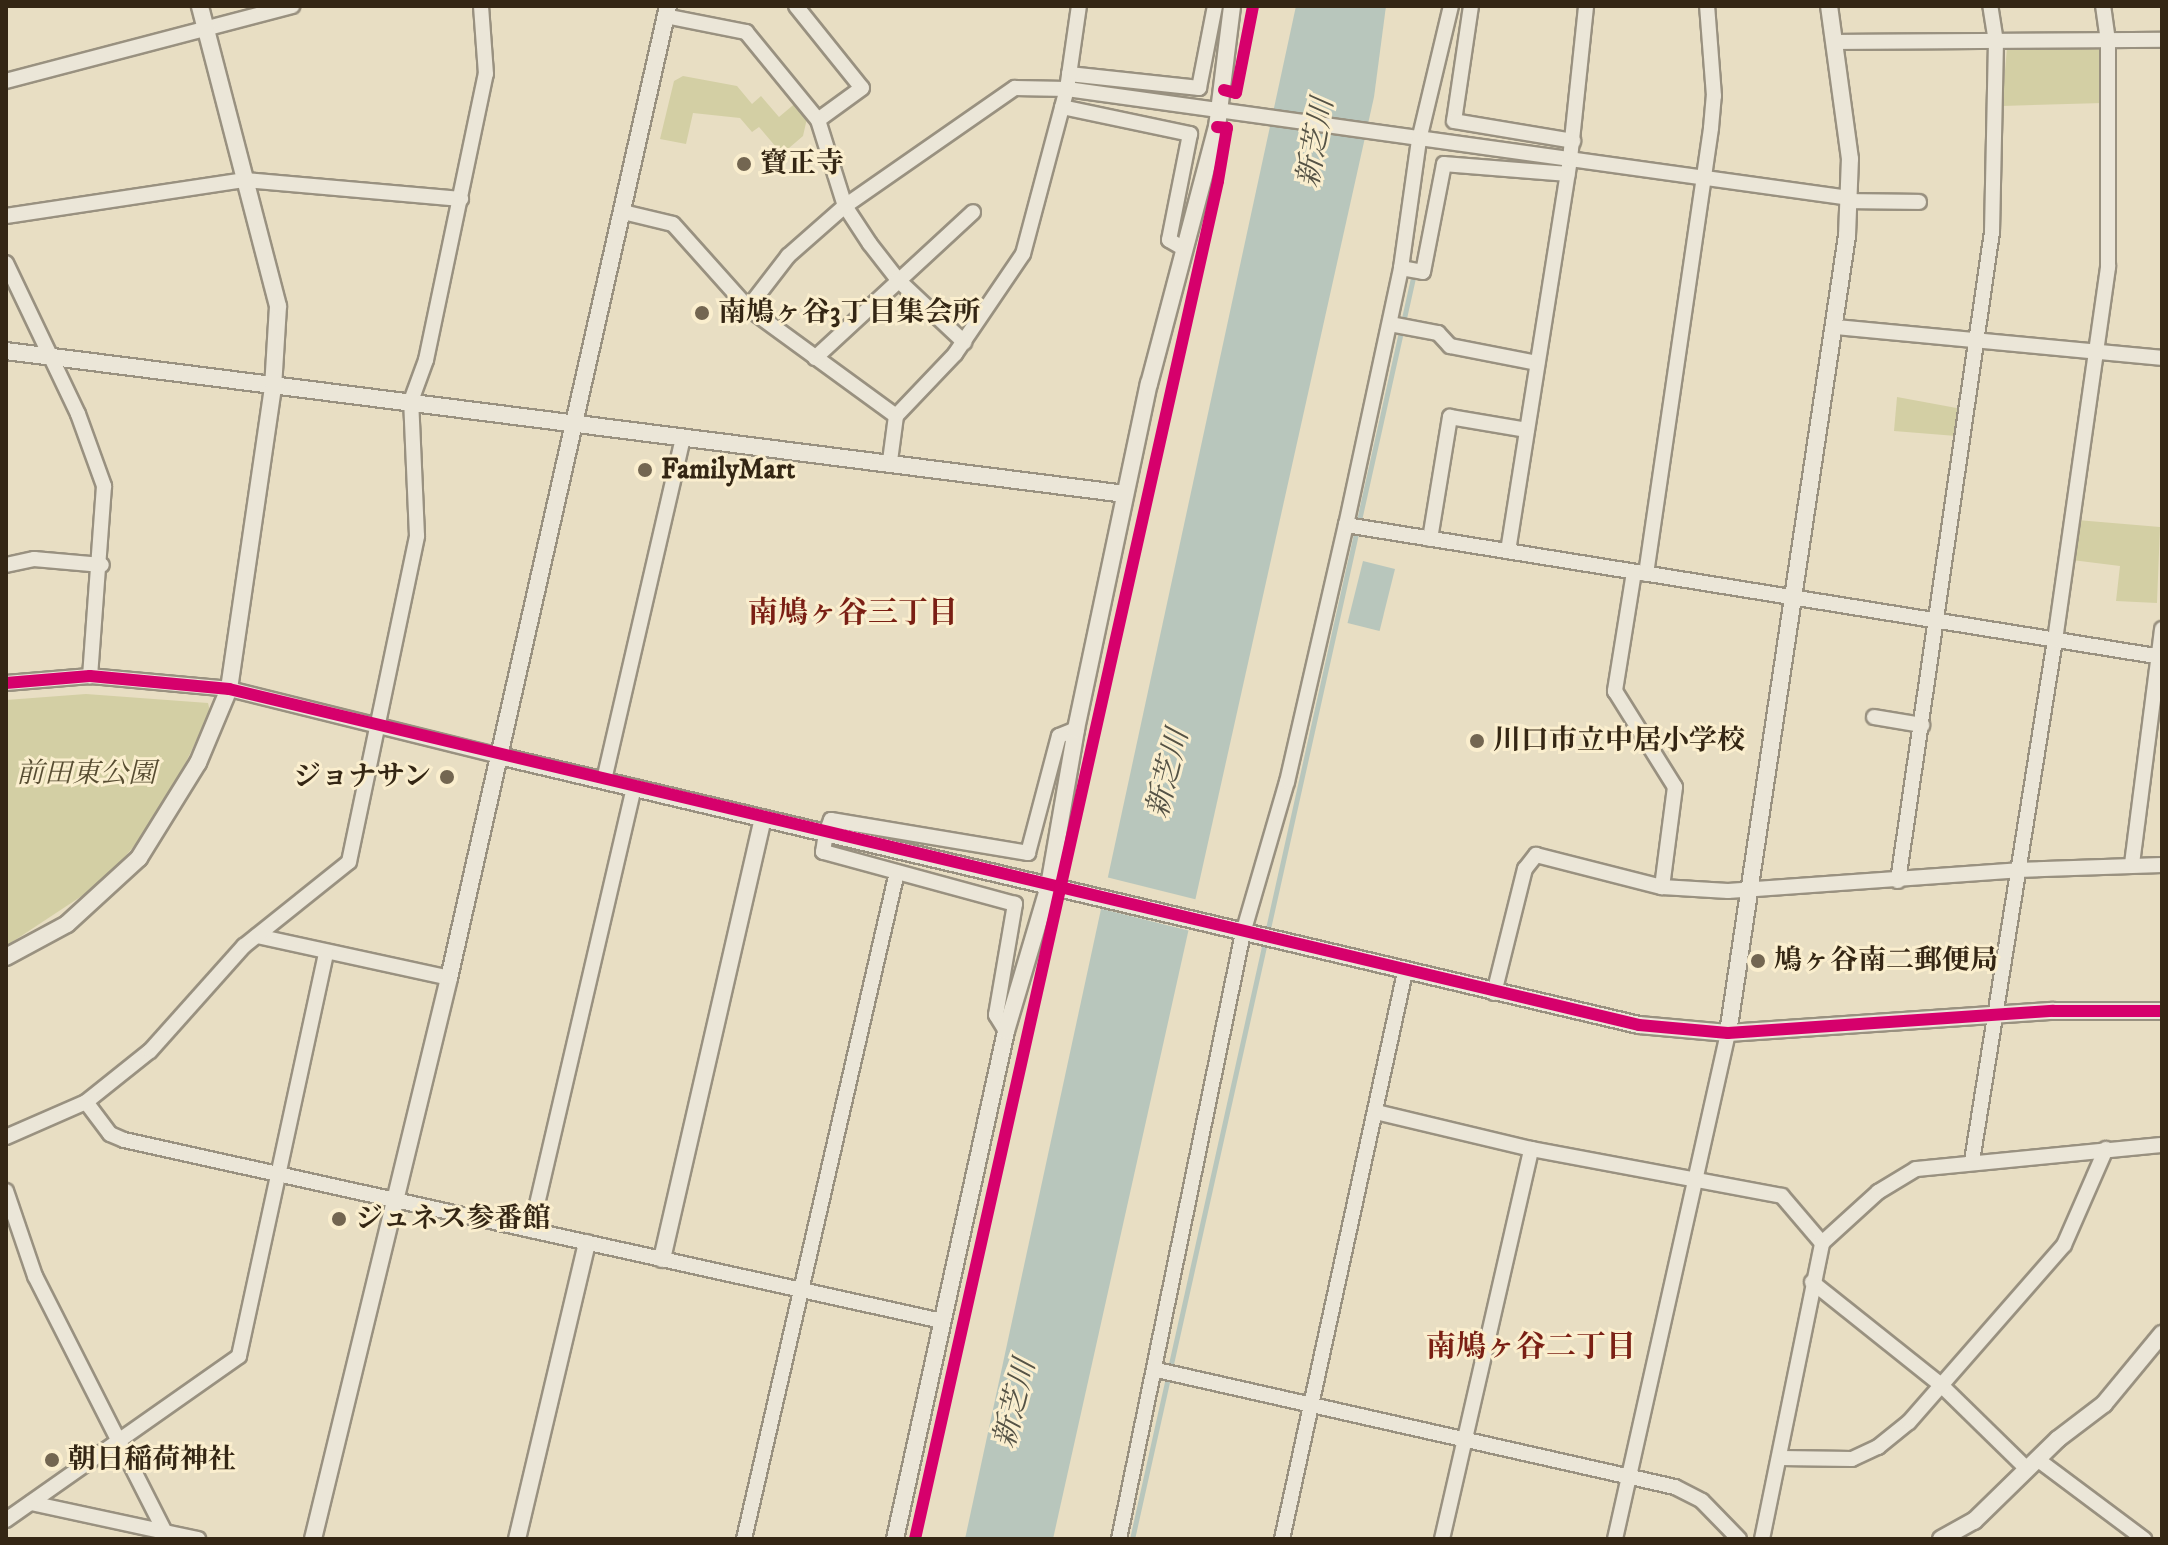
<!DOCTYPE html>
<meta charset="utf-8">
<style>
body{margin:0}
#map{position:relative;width:2168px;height:1545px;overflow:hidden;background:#e8dec3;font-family:"IM FELL DW Pica","Noto Serif JP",serif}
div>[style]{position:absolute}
.green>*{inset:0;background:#d3cfa4}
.water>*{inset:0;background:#b8c6bc;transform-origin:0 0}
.pier>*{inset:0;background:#e8dec3;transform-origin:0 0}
.stream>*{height:5px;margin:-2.5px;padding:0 2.5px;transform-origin:2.5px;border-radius:2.5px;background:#b8c6bc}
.roads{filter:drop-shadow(2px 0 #999180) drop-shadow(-2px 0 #999180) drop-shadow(0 2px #999180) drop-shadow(0 -2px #999180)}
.minor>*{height:14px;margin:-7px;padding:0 7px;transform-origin:7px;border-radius:7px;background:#ebe6d8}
.tertiary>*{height:16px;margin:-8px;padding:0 8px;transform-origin:8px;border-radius:8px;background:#ebe6d8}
.cycleway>*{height:12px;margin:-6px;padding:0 6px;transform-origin:6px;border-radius:6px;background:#d6006c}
.dots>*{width:22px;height:22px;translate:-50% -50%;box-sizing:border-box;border:4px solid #faeece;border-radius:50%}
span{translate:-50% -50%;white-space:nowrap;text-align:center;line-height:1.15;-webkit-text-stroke:6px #faeece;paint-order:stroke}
.poi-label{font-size:28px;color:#342614;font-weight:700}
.left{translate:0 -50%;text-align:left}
.right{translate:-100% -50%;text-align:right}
.park-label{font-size:28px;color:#574d32;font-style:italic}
.water-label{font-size:30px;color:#555346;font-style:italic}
.neighbourhood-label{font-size:30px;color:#7a1f14;font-weight:700}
.frame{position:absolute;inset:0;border:8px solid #342614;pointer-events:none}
</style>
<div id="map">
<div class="green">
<i style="clip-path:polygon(2099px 47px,2103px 51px,2103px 103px,2002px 106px,2007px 48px)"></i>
<i style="clip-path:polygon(683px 76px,737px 86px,752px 104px,761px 96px,779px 117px,798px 101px,808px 114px,803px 136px,782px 154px,759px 127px,752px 132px,740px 118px,693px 113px,686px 144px,660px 139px,674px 81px)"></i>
<i style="clip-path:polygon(1897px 397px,1962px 409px,1956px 436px,1894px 431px)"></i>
<i style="clip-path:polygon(2077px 520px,2160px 527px,2157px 603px,2116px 601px,2120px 566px,2072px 560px)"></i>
<i style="clip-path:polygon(86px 694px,208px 703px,210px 711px,181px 773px,142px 837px,103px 882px,6px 946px,6px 700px)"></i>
</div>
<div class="water">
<i style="clip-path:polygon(1296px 6px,1386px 6px,1374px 97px,1053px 1539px,965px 1539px)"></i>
<i style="left:1363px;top:561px;width:33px;height:64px;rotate:14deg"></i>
</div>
<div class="pier">
<i style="left:1106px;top:877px;width:96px;height:32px;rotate:14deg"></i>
</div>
<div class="stream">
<i style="left:1132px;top:1539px;width:1297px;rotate:-77.44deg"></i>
</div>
<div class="roads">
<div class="minor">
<i style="left:796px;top:6px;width:105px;rotate:51.2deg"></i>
<i style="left:862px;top:88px;width:54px;rotate:144deg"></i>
<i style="left:1471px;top:6px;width:116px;rotate:98.4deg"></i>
<i style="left:1454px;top:121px;width:121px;rotate:9.5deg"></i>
<i style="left:665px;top:16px;width:83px;rotate:11.2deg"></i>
<i style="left:746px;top:32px;width:114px;rotate:50.7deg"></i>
<i style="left:818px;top:120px;width:90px;rotate:72.6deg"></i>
<i style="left:845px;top:206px;width:45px;rotate:56.7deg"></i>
<i style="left:870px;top:244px;width:46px;rotate:52.1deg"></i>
<i style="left:898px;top:280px;width:91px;rotate:43.2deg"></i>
<i style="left:1836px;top:42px;width:326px;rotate:-0.4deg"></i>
<i style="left:1069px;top:74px;width:131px;rotate:6.1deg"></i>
<i style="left:1199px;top:88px;width:84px;rotate:-79deg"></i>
<i style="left:6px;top:81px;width:296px;rotate:-14.7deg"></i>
<i style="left:1062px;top:107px;width:131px;rotate:11.9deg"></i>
<i style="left:1190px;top:134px;width:108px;rotate:101.2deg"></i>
<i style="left:1169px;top:240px;width:16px;rotate:30deg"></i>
<i style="left:1849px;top:201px;width:70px;rotate:0.8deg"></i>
<i style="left:623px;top:212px;width:51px;rotate:13.5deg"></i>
<i style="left:673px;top:224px;width:113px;rotate:48.2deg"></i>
<i style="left:748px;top:308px;width:183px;rotate:36.1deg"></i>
<i style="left:896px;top:416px;width:45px;rotate:97.6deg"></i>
<i style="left:6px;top:216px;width:242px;rotate:-8.6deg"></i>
<i style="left:245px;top:180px;width:217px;rotate:5deg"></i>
<i style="left:6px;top:263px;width:167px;rotate:64.5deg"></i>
<i style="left:78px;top:414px;width:77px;rotate:70.1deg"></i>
<i style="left:104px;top:486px;width:191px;rotate:94.2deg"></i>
<i style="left:1401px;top:268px;width:22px;rotate:10deg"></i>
<i style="left:1423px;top:272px;width:110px;rotate:-79deg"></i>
<i style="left:1444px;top:164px;width:124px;rotate:4.6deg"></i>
<i style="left:748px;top:308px;width:66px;rotate:-52.4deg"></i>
<i style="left:788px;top:256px;width:76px;rotate:-41.3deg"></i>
<i style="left:845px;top:206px;width:207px;rotate:-34.8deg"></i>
<i style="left:1015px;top:88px;width:52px;rotate:1.1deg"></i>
<i style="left:1067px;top:89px;width:791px;rotate:7.93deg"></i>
<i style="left:1390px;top:324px;width:49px;rotate:10.6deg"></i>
<i style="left:1438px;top:333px;width:18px;rotate:47deg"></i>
<i style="left:1450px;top:346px;width:89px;rotate:11.1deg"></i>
<i style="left:1835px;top:327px;width:328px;rotate:5.4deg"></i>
<i style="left:815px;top:358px;width:215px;rotate:-42.7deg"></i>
<i style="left:896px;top:416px;width:86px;rotate:-46.4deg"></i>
<i style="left:955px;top:354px;width:121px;rotate:-55.8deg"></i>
<i style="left:1023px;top:254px;width:171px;rotate:-75.1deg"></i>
<i style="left:1067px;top:89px;width:84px;rotate:-81.8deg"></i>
<i style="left:1346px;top:525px;width:827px;rotate:9.19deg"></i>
<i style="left:1430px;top:539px;width:124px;rotate:-80.7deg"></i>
<i style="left:1450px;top:417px;width:78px;rotate:9.6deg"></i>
<i style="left:1508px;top:551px;width:397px;rotate:-81deg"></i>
<i style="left:1570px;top:159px;width:154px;rotate:-84deg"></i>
<i style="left:6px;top:565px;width:29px;rotate:-12deg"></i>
<i style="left:34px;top:559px;width:68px;rotate:5deg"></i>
<i style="left:1634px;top:572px;width:121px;rotate:99.1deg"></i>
<i style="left:1615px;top:691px;width:113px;rotate:58deg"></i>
<i style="left:1675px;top:787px;width:101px;rotate:97.4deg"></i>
<i style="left:1646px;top:574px;width:451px;rotate:-81.7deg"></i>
<i style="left:1711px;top:128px;width:32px;rotate:-85deg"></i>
<i style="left:1714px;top:96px;width:90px;rotate:-94.4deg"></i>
<i style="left:6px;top:683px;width:84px;rotate:-4.8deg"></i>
<i style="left:90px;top:676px;width:140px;rotate:5.3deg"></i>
<i style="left:229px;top:689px;width:278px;rotate:13.9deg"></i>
<i style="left:1874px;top:717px;width:49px;rotate:9.5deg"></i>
<i style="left:604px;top:780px;width:352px;rotate:-77deg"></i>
<i style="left:2132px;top:864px;width:237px;rotate:-82.7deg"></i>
<i style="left:1898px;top:881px;width:656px;rotate:-81.76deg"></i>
<i style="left:1992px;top:232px;width:190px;rotate:-88.8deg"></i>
<i style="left:1996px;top:42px;width:36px;rotate:-99deg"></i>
<i style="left:257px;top:936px;width:197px;rotate:12.3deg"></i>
<i style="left:1494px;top:993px;width:128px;rotate:-76deg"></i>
<i style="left:1525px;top:869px;width:18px;rotate:-52deg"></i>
<i style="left:1536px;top:855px;width:130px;rotate:14.3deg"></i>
<i style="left:1662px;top:887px;width:66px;rotate:3.5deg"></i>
<i style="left:1728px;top:891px;width:291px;rotate:-4.1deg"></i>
<i style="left:2018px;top:870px;width:144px;rotate:-2deg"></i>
<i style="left:1006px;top:1031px;width:19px;rotate:-122deg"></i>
<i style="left:996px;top:1015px;width:113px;rotate:-80.3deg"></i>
<i style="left:1015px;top:904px;width:199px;rotate:-164.8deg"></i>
<i style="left:823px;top:852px;width:19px;rotate:-81deg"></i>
<i style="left:826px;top:833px;width:14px;rotate:-69deg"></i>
<i style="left:831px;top:820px;width:200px;rotate:9.5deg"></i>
<i style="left:1028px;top:853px;width:121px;rotate:-75.2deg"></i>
<i style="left:1059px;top:736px;width:18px;rotate:-22deg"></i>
<i style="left:86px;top:1102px;width:40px;rotate:53deg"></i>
<i style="left:110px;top:1134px;width:15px;rotate:23deg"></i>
<i style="left:124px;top:1140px;width:838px;rotate:12.48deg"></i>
<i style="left:1376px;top:1112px;width:159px;rotate:13.4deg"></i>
<i style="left:1531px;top:1149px;width:255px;rotate:10.6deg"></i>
<i style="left:1782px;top:1196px;width:62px;rotate:49.6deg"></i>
<i style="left:6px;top:1137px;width:87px;rotate:-23.6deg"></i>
<i style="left:86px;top:1102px;width:82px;rotate:-38.6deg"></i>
<i style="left:150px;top:1051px;width:141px;rotate:-48.2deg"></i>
<i style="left:244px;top:946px;width:134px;rotate:-38.7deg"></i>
<i style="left:349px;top:862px;width:333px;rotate:-78.2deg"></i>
<i style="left:417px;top:536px;width:135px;rotate:-92.5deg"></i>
<i style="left:411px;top:401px;width:44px;rotate:-69.9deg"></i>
<i style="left:426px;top:360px;width:292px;rotate:-78.2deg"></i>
<i style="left:486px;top:74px;width:68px;rotate:-94.2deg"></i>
<i style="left:1972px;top:1161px;width:528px;rotate:-80.95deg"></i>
<i style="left:2055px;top:640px;width:377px;rotate:-81.9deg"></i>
<i style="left:2108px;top:267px;width:226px;rotate:-90deg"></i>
<i style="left:2108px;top:41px;width:35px;rotate:-98deg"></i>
<i style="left:6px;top:1191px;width:90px;rotate:71.2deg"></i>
<i style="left:35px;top:1276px;width:287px;rotate:63.1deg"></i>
<i style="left:165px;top:1532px;width:34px;rotate:12deg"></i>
<i style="left:531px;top:1230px;width:455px;rotate:-76.9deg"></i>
<i style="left:1812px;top:1282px;width:165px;rotate:38.6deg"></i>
<i style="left:1941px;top:1385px;width:120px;rotate:44.3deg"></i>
<i style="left:1157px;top:1370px;width:531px;rotate:12.73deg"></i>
<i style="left:1675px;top:1487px;width:30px;rotate:27deg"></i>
<i style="left:1702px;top:1501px;width:53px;rotate:45.8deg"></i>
<i style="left:1781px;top:1458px;width:71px;rotate:0.8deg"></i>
<i style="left:1852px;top:1459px;width:29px;rotate:-25deg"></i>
<i style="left:1878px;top:1447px;width:40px;rotate:-39deg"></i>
<i style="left:1909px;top:1422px;width:235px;rotate:-48.8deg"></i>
<i style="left:2064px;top:1245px;width:105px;rotate:-66.4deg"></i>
<i style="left:2037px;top:1459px;width:134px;rotate:36.8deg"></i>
<i style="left:31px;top:1503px;width:137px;rotate:12.2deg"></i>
<i style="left:6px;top:1520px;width:285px;rotate:-35.1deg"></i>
<i style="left:239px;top:1356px;width:412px;rotate:-77.8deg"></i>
<i style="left:744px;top:1539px;width:684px;rotate:-77.08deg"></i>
<i style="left:1119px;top:1539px;width:619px;rotate:-78.44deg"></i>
<i style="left:1243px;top:933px;width:157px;rotate:-73.8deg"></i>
<i style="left:1287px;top:782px;width:264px;rotate:-77.1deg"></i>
<i style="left:1346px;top:525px;width:263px;rotate:-77.9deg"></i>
<i style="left:1401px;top:268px;width:129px;rotate:-82deg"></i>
<i style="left:1419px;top:140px;width:138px;rotate:-76.6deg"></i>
<i style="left:1282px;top:1539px;width:580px;rotate:-77.76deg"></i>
<i style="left:1442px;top:1539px;width:400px;rotate:-77.1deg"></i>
<i style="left:1615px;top:1539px;width:518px;rotate:-77.41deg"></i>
<i style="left:1762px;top:1539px;width:302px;rotate:-78.5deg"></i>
<i style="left:1822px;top:1243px;width:76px;rotate:-42.3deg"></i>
<i style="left:1878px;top:1192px;width:44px;rotate:-31.2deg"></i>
<i style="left:1916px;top:1169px;width:247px;rotate:-5.6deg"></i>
</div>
<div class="tertiary">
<i style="left:6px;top:351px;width:1128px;rotate:7.28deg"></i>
<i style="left:499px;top:756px;width:1171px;rotate:13.28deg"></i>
<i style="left:1639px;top:1025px;width:89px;rotate:5.1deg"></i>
<i style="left:1728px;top:1033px;width:326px;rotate:-3.9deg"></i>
<i style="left:2053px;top:1011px;width:109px"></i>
<i style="left:6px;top:957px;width:69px;rotate:-28.4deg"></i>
<i style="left:67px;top:924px;width:98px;rotate:-42.5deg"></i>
<i style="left:139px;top:858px;width:112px;rotate:-58.2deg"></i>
<i style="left:198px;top:763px;width:80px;rotate:-67.3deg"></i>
<i style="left:229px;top:689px;width:304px;rotate:-81.7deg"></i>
<i style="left:273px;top:388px;width:82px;rotate:-86.5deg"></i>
<i style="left:278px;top:306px;width:310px;rotate:-104.6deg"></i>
<i style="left:1728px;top:1033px;width:806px;rotate:-81.51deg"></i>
<i style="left:1847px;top:236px;width:77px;rotate:-87.8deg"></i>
<i style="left:1850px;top:159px;width:154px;rotate:-97.8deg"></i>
<i style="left:662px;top:1259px;width:452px;rotate:-77.1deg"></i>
<i style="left:313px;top:1539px;width:577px;rotate:-76.37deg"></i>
<i style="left:449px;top:978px;width:996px;rotate:-77.3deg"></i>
<i style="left:517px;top:1539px;width:304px;rotate:-76.7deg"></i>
<i style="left:895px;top:1539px;width:520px;rotate:-77.67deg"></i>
<i style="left:1006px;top:1031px;width:151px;rotate:-73.5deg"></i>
<i style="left:1049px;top:886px;width:159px;rotate:-80.2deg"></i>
<i style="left:1076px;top:729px;width:353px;rotate:-78.1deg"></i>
<i style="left:1149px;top:384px;width:266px;rotate:-75.2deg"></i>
<i style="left:1217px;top:127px;width:122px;rotate:-82.9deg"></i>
<i style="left:1941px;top:1539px;width:38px;rotate:-29deg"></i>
<i style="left:1974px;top:1521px;width:117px;rotate:-44.3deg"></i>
<i style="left:2058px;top:1439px;width:58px;rotate:-37.3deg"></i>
<i style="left:2104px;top:1404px;width:91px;rotate:-50.4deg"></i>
</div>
</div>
<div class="cycleway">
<i style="left:1224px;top:90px;width:12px;rotate:14deg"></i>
<i style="left:1236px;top:93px;width:89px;rotate:-78.9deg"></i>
<i style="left:6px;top:683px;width:84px;rotate:-4.8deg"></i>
<i style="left:90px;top:676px;width:140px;rotate:5.3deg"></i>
<i style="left:229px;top:689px;width:1449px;rotate:13.4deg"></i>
<i style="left:1639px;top:1025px;width:89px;rotate:5.1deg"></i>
<i style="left:1728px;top:1033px;width:326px;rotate:-3.9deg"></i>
<i style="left:2053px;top:1011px;width:109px"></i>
<i style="left:915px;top:1539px;width:1391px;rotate:-77.42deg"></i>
<i style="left:1218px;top:181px;width:54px;rotate:-80.4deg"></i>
<i style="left:1227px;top:128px;width:10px;rotate:-174deg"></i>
</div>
<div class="dots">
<i style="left:744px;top:164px;background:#736651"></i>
<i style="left:702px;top:313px;background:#736651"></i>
<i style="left:645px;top:470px;background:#736651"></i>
<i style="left:1477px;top:741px;background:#736651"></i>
<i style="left:447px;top:777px;background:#736651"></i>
<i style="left:1758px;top:961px;background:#736651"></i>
<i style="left:339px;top:1219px;background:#736651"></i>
<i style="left:52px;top:1460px;background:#736651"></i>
</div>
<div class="poi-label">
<span class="left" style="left:760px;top:164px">寶正寺</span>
<span class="left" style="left:718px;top:313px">南鳩ヶ谷3丁目集会所</span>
<span class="left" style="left:661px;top:470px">FamilyMart</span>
<span class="left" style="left:1493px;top:741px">川口市立中居小学校</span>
<span class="right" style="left:431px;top:777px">ジョナサン</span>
<span class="left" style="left:1774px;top:961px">鳩ヶ谷南二郵便局</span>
<span class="left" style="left:355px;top:1219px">ジュネス参番館</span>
<span class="left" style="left:68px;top:1460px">朝日稲荷神社</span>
</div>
<div class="park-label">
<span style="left:86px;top:774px">前田東公園</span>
</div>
<div class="water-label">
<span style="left:1317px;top:143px;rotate:-80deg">新芝川</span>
<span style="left:1169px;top:774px;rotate:-76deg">新芝川</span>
<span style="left:1016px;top:1404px;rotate:-76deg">新芝川</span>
</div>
<div class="neighbourhood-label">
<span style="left:853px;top:614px">南鳩ヶ谷三丁目</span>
<span style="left:1531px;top:1348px">南鳩ヶ谷二丁目</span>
</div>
<div class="frame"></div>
</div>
